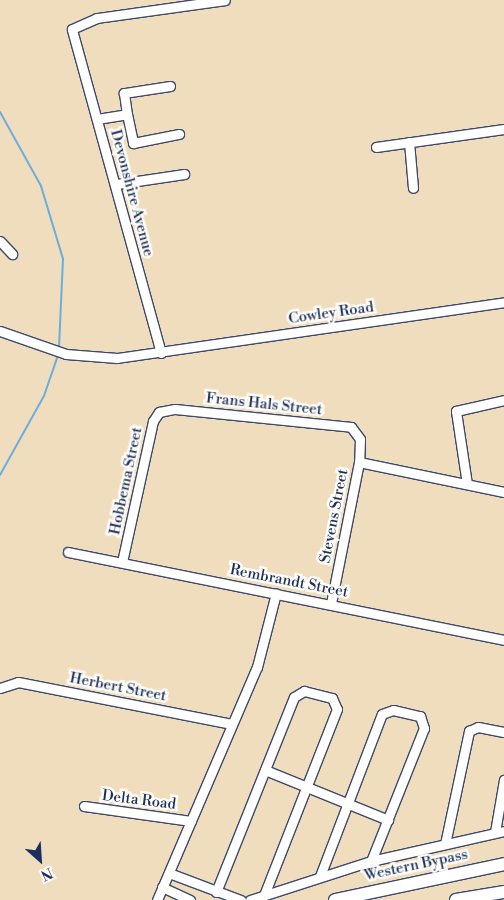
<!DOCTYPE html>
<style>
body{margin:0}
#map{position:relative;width:504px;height:900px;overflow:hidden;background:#f0ddbd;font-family:"Libre Bodoni",serif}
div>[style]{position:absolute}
.stream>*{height:2px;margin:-1px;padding:0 1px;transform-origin:1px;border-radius:1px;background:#69aedf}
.roads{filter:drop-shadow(1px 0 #3b496c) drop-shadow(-1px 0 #3b496c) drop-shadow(0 1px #3b496c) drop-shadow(0 -1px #3b496c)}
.minor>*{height:9px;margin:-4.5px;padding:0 4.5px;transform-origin:4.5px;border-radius:4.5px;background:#fff}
.highway>*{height:12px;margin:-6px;padding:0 6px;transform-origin:6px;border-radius:6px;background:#fff}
span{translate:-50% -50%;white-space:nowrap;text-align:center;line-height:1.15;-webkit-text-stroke:5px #fdfcf7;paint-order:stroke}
.street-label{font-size:15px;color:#1b2f5e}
.north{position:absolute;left:15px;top:835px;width:50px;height:50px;-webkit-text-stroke:4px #fdfcf7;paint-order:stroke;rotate:154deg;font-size:14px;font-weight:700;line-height:20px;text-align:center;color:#1b2f5e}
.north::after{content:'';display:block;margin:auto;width:18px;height:22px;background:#1b2f5e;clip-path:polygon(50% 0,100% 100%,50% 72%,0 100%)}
</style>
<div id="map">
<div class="stream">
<i style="left:0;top:112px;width:85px;rotate:61deg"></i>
<i style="left:41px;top:186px;width:76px;rotate:73.2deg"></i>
<i style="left:63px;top:259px;width:89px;rotate:92.6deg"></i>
<i style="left:0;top:475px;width:90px;rotate:-60.9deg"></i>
<i style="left:44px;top:396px;width:43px;rotate:-71.1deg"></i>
</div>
<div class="roads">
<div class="minor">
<i style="left:170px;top:86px;width:47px;rotate:171.3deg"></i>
<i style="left:124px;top:93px;width:21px;rotate:82deg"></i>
<i style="left:127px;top:114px;width:30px;rotate:78deg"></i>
<i style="left:133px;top:143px;width:47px;rotate:-11.1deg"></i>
<i style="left:97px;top:119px;width:30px;rotate:-9deg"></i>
<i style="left:409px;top:142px;width:46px;rotate:85deg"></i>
<i style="left:376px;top:147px;width:129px;rotate:-8deg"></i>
<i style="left:117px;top:184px;width:68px;rotate:-8.5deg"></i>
<i style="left:0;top:241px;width:18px;rotate:47deg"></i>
<i style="left:0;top:331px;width:70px;rotate:19.2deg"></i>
<i style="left:66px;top:354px;width:51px;rotate:4.5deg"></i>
<i style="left:117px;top:358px;width:391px;rotate:-8.2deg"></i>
<i style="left:161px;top:353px;width:336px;rotate:-105.4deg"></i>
<i style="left:72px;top:29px;width:27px;rotate:-24deg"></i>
<i style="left:97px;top:18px;width:129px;rotate:-8deg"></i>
<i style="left:359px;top:462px;width:148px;rotate:11.7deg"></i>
<i style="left:467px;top:484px;width:74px;rotate:-98.6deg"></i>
<i style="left:456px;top:411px;width:49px;rotate:-12.9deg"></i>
<i style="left:68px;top:552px;width:445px;rotate:11.4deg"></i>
<i style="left:122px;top:562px;width:144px;rotate:-77.6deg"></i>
<i style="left:153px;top:421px;width:11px;rotate:-56deg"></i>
<i style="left:159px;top:412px;width:16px;rotate:-11deg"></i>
<i style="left:175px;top:409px;width:177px;rotate:5.8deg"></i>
<i style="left:351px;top:427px;width:15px;rotate:53deg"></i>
<i style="left:360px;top:439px;width:23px;rotate:92deg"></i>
<i style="left:359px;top:462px;width:144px;rotate:101.2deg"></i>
<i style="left:0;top:688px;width:19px;rotate:-18deg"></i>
<i style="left:18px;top:682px;width:218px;rotate:11.1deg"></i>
<i style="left:265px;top:770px;width:133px;rotate:22.1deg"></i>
<i style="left:84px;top:806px;width:108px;rotate:8deg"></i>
<i style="left:495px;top:832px;width:53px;rotate:-80.2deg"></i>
<i style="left:445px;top:844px;width:116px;rotate:-78deg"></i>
<i style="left:469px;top:731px;width:10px;rotate:-24deg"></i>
<i style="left:478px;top:727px;width:26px;rotate:11deg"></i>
<i style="left:169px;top:873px;width:77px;rotate:20.6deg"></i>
<i style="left:320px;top:876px;width:173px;rotate:-69.1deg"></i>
<i style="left:382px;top:714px;width:12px;rotate:-20deg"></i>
<i style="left:393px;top:710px;width:28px;rotate:13deg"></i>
<i style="left:420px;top:716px;width:13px;rotate:72deg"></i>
<i style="left:424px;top:728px;width:143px;rotate:111.7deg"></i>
<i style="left:162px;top:887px;width:31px;rotate:25deg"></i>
<i style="left:216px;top:892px;width:210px;rotate:-68.2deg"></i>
<i style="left:294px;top:697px;width:12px;rotate:-31deg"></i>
<i style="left:304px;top:691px;width:29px;rotate:14deg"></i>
<i style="left:332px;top:698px;width:12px;rotate:66deg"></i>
<i style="left:337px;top:709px;width:200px;rotate:111.4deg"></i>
<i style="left:157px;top:900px;width:254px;rotate:-66.8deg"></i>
<i style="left:257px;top:667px;width:76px;rotate:-75.6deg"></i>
<i style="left:250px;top:900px;width:127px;rotate:-17.9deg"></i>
<i style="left:371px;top:861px;width:136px;rotate:-12.7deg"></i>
</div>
<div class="highway">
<i style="left:335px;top:900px;width:173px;rotate:-12deg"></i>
<i style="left:456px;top:900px;width:49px;rotate:-9.5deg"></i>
</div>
</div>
<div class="street-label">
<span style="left:132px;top:193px;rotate:75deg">Devonshire Avenue</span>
<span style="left:331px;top:313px;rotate:-8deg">Cowley Road</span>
<span style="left:264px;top:404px;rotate:6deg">Frans Hals Street</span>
<span style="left:126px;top:481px;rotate:-78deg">Hobbema Street</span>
<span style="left:334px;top:516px;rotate:-79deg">Stevens Street</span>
<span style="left:289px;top:581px;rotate:11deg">Rembrandt Street</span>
<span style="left:118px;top:687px;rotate:11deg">Herbert Street</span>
<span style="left:139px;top:800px;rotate:7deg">Delta Road</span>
<span style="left:416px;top:865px;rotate:-12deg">Western Bypass</span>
</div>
<div class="north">N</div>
</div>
